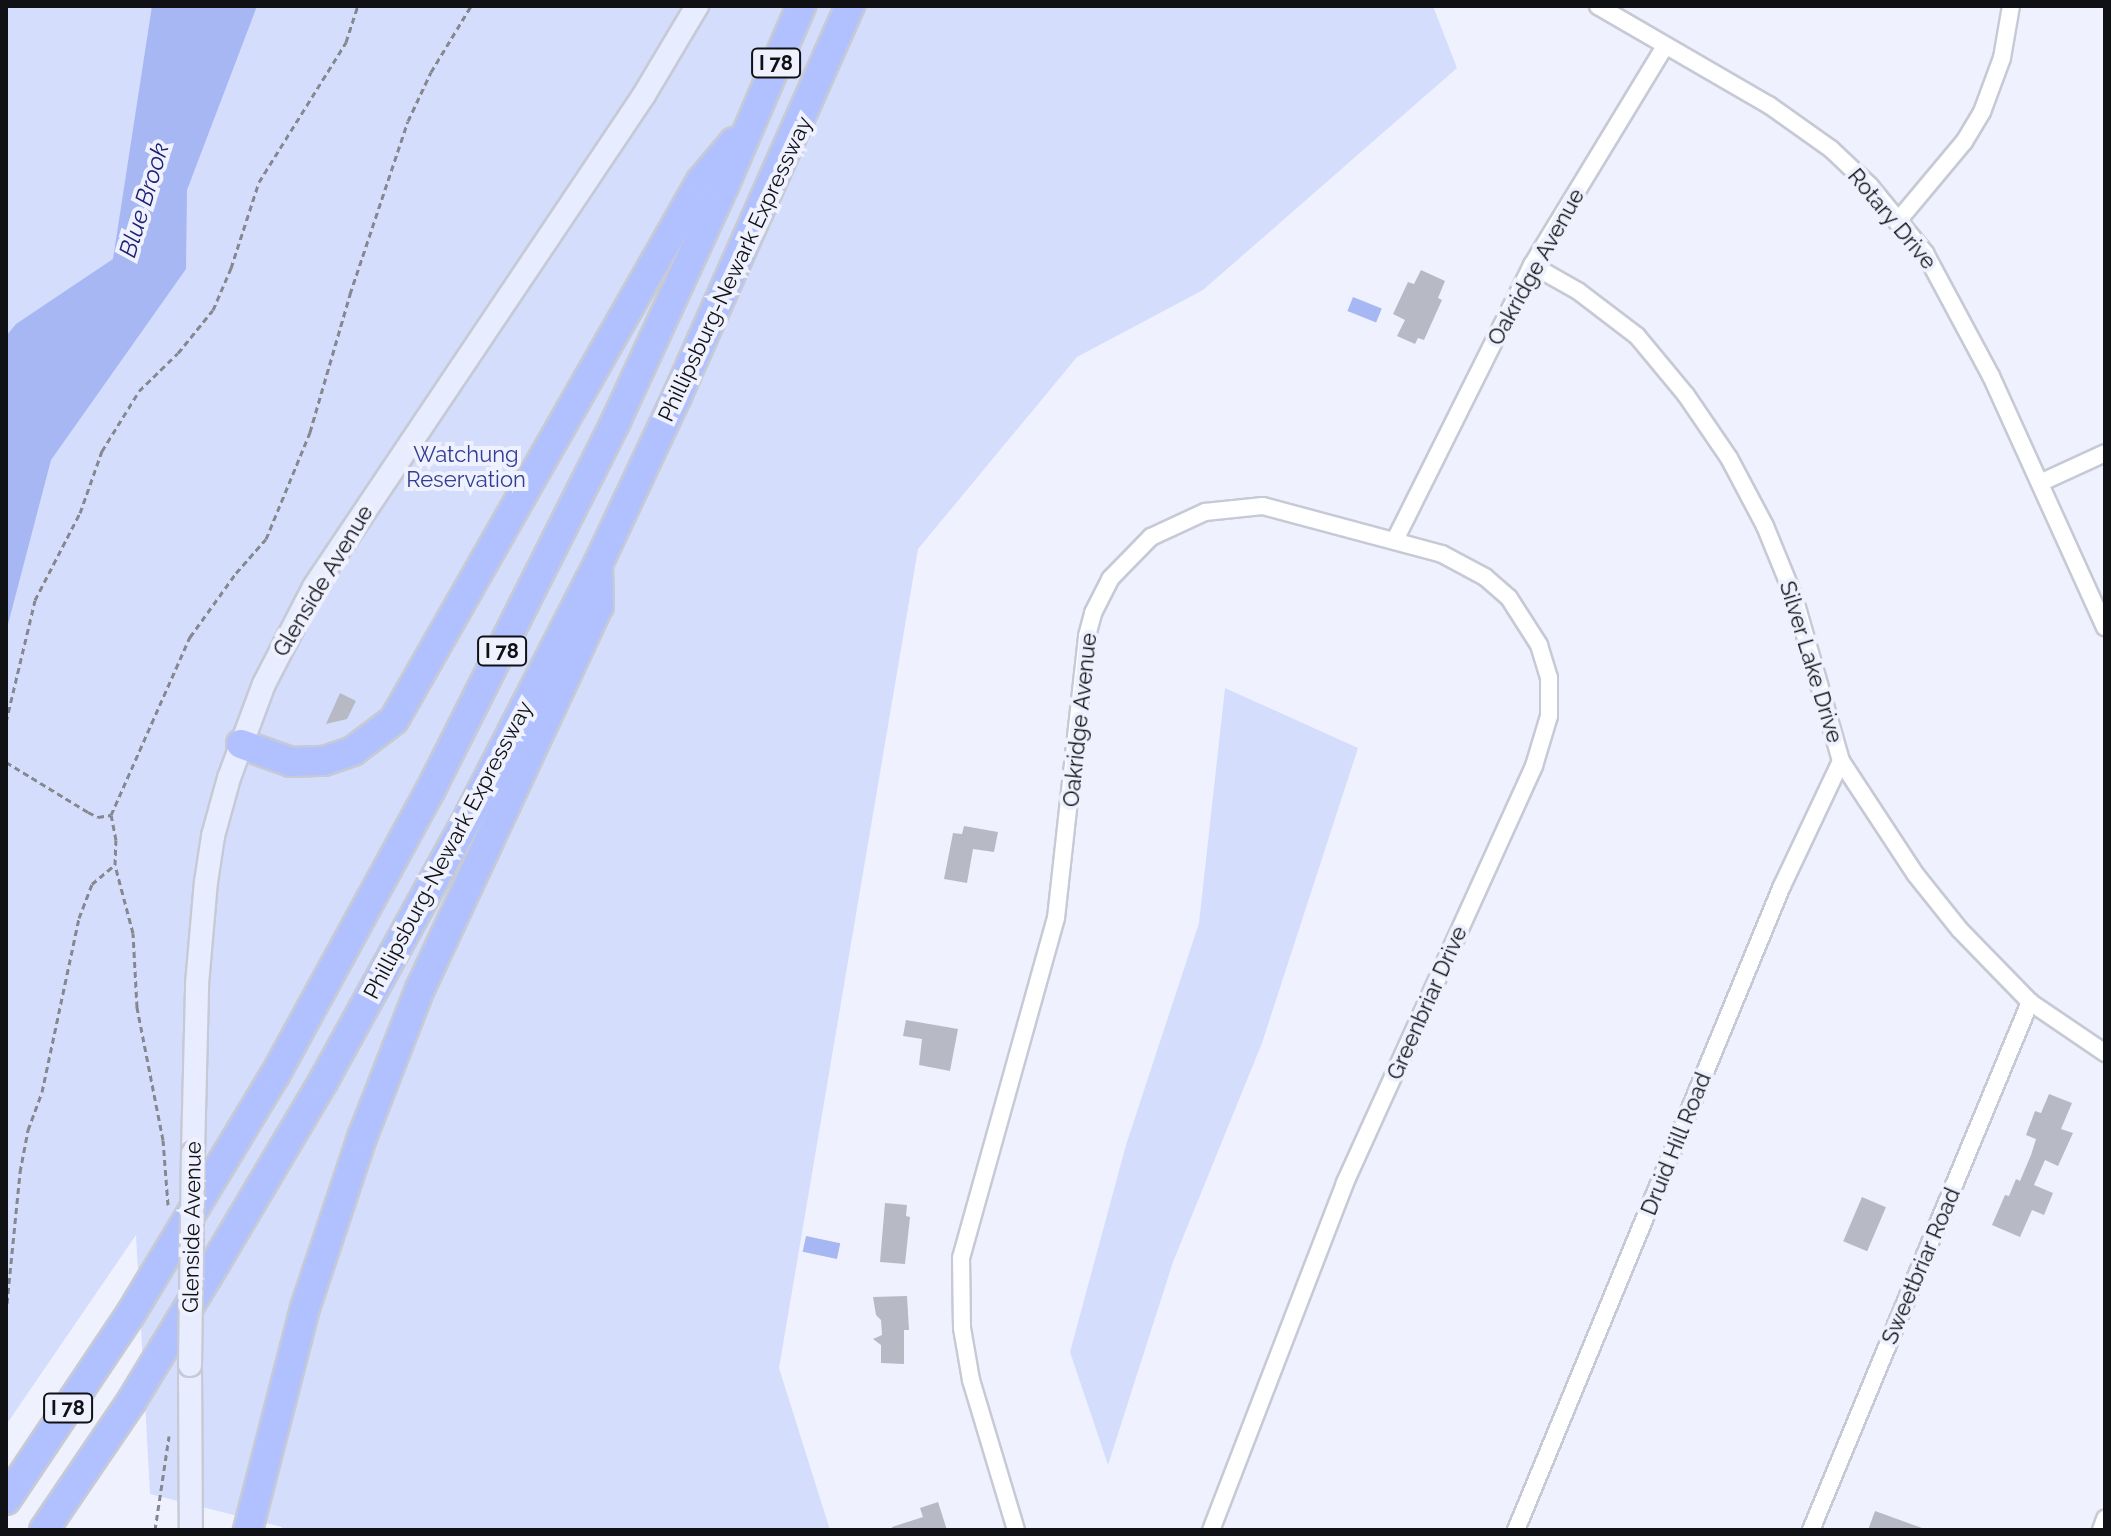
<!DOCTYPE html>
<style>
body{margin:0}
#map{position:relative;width:2111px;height:1536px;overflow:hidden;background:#eff2fe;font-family:Raleway,sans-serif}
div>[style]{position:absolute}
.green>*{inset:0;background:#d4ddfb}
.water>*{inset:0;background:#a7b7f3;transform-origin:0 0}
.building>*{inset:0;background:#b7bac5;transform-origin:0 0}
.path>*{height:3px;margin-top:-1.5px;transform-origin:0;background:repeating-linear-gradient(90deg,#868890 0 6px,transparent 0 10px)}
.roads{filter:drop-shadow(2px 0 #c6cad5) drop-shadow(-2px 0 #c6cad5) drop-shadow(0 2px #c6cad5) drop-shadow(0 -2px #c6cad5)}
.minor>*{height:16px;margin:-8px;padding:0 8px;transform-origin:8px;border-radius:8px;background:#fff}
.secondary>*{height:22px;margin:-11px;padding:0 11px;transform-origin:11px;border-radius:11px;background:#e8ecff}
.motorway>*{height:28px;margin:-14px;padding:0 14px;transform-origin:14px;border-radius:14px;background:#b1c1ff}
.bridges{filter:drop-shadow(2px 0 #c6cad5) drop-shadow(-2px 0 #c6cad5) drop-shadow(0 2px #c6cad5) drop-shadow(0 -2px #c6cad5)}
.secondary-bridge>*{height:22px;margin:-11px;padding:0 11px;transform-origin:11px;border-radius:11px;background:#e8ecff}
span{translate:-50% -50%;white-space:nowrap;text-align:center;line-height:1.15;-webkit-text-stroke:8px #eff2fe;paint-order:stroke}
.shield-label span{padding:2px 6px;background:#eff2fe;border:2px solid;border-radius:6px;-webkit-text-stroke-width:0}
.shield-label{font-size:20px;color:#101114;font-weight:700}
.street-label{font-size:22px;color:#101114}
.park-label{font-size:22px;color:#323d93}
.water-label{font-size:24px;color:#1e2276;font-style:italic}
.frame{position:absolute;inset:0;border:8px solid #101114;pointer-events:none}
</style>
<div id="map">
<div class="green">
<i style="clip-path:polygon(6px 6px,1433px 6px,1457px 68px,1203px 290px,1077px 357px,918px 549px,779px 1368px,830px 1530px,282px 1530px,282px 1527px,150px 1494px,136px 1235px,6px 1425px)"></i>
<i style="clip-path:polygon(1225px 688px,1358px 748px,1262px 1043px,1173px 1262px,1108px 1465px,1070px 1352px,1126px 1145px,1199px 923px)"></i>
</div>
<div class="water">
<i style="clip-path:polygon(152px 6px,257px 6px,187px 190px,186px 269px,51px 460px,6px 632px,6px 336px,16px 324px,113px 259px)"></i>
<i style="left:1353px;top:297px;width:31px;height:15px;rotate:22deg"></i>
<i style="left:806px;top:1236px;width:35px;height:16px;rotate:12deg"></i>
</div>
<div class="building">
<i style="clip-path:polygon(1421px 270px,1445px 281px,1438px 298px,1442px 300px,1424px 340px,1418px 338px,1415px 344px,1397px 336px,1405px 320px,1393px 314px,1408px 282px,1414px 284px)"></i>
<i style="clip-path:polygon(340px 693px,356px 701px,347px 719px,326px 724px)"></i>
<i style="clip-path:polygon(964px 826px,998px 832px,994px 852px,973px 849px,967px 883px,944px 879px,953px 833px,962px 834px)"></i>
<i style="clip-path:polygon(906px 1020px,958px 1029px,950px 1071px,919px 1065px,922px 1039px,903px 1036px)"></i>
<i style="clip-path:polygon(2049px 1094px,2072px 1103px,2061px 1129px,2073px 1133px,2058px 1166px,2045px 1160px,2034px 1185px,2053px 1193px,2044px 1215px,2032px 1210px,2020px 1237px,1992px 1225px,2005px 1195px,2009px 1196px,2016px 1179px,2020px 1181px,2031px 1155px,2036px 1139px,2026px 1135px,2035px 1111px,2041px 1113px)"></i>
<i style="left:1862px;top:1197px;width:26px;height:48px;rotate:23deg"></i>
<i style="clip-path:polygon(885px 1203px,907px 1205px,906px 1216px,910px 1217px,905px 1264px,880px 1262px)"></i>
<i style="clip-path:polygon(907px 1296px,909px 1330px,904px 1330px,904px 1364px,881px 1363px,881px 1345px,873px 1339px,882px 1335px,881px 1320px,876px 1315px,873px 1297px)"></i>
<i style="clip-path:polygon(938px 1502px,947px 1530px,892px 1530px,892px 1527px,923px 1517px,920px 1508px)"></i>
<i style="clip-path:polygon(1875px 1511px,1922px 1528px,1922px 1530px,1868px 1530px)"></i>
</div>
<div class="path">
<i style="left:6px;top:722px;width:125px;rotate:-76.6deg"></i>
<i style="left:35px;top:600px;width:98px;rotate:-62.7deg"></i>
<i style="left:80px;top:513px;width:66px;rotate:-70.5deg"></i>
<i style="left:102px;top:451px;width:70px;rotate:-58.3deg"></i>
<i style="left:139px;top:391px;width:54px;rotate:-44.3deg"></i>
<i style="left:178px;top:353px;width:55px;rotate:-50.9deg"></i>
<i style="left:213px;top:310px;width:46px;rotate:-66.8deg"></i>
<i style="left:231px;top:268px;width:90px;rotate:-72deg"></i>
<i style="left:259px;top:182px;width:165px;rotate:-58.1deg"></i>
<i style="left:346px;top:42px;width:38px;rotate:-72deg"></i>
<i style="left:6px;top:762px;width:96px;rotate:31.4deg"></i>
<i style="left:88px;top:812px;width:11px;rotate:27deg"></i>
<i style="left:98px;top:817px;width:13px;rotate:-9deg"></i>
<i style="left:168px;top:1205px;width:65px;rotate:-94.4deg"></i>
<i style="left:163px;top:1140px;width:136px;rotate:-101.1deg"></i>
<i style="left:137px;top:1007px;width:74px;rotate:-93.1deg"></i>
<i style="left:133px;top:933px;width:70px;rotate:-104.8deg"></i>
<i style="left:115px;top:865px;width:25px;rotate:-88deg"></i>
<i style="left:116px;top:840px;width:25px;rotate:-101deg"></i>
<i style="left:111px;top:815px;width:195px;rotate:-66.1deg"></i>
<i style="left:190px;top:637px;width:79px;rotate:-54.3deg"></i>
<i style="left:236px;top:573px;width:45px;rotate:-48.6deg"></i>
<i style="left:266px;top:539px;width:116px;rotate:-67.6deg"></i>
<i style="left:310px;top:432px;width:144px;rotate:-73.8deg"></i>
<i style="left:350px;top:294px;width:182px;rotate:-71.5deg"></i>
<i style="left:408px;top:121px;width:54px;rotate:-64.9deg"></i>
<i style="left:431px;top:72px;width:77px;rotate:-58.8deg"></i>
<i style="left:6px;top:1313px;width:142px;rotate:-84.3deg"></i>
<i style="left:20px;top:1172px;width:43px;rotate:-79.2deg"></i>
<i style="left:28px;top:1130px;width:40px;rotate:-69.8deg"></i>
<i style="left:42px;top:1092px;width:178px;rotate:-78deg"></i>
<i style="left:79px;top:918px;width:36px;rotate:-69deg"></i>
<i style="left:92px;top:884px;width:30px;rotate:-40deg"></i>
<i style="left:155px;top:1530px;width:95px;rotate:-81.5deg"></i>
</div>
<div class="roads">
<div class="minor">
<i style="left:1598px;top:6px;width:198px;rotate:30.1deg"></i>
<i style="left:1769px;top:105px;width:76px;rotate:35.4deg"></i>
<i style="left:1831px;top:149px;width:54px;rotate:43.5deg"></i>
<i style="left:1870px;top:186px;width:87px;rotate:50.6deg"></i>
<i style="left:1925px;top:253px;width:140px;rotate:61.8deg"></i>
<i style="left:1991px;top:376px;width:276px;rotate:65.6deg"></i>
<i style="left:1897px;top:222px;width:104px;rotate:-50.1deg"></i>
<i style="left:1964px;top:142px;width:35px;rotate:-59deg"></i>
<i style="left:1982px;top:112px;width:58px;rotate:-69.7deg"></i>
<i style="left:2002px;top:58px;width:53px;rotate:-80.2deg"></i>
<i style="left:1532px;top:265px;width:53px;rotate:29.5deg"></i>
<i style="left:1578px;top:291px;width:74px;rotate:37.3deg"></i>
<i style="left:1637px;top:336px;width:77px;rotate:50.3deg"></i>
<i style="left:1686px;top:395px;width:76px;rotate:55.7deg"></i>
<i style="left:1729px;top:458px;width:77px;rotate:62.1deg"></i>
<i style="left:1765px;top:526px;width:77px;rotate:67.8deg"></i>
<i style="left:1794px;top:597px;width:171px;rotate:74deg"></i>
<i style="left:1841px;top:761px;width:136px;rotate:56.7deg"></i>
<i style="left:1916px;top:875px;width:70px;rotate:51.3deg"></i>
<i style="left:1960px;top:930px;width:100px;rotate:45.8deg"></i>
<i style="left:2030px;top:1002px;width:91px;rotate:34.2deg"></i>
<i style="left:2042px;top:482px;width:69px;rotate:-24.7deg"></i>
<i style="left:1395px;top:540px;width:307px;rotate:-63.5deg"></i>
<i style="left:1532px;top:265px;width:256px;rotate:-58.7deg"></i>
<i style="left:1016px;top:1530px;width:157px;rotate:-106.7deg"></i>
<i style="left:971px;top:1380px;width:53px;rotate:-99.8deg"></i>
<i style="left:962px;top:1328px;width:70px;rotate:-90.8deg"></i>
<i style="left:961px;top:1258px;width:353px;rotate:-74.4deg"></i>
<i style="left:1056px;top:918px;width:284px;rotate:-83.7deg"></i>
<i style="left:1087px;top:636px;width:24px;rotate:-75deg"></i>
<i style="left:1093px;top:613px;width:38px;rotate:-63deg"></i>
<i style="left:1110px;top:579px;width:59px;rotate:-45.7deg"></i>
<i style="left:1151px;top:537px;width:60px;rotate:-24.8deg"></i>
<i style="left:1205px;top:512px;width:58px;rotate:-5.9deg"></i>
<i style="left:1263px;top:506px;width:185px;rotate:15deg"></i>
<i style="left:1442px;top:554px;width:49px;rotate:28.1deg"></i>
<i style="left:1485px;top:577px;width:32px;rotate:41deg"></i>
<i style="left:1509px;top:598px;width:56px;rotate:57.4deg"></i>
<i style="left:1539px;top:645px;width:34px;rotate:73deg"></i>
<i style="left:1549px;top:678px;width:38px;rotate:90deg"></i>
<i style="left:1549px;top:716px;width:52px;rotate:106.7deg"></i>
<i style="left:1534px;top:766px;width:458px;rotate:114.4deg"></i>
<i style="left:1345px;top:1183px;width:372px;rotate:111.1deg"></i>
<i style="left:1516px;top:1530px;width:697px;rotate:-67.56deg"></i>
<i style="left:1782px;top:886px;width:138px;rotate:-64.7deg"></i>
<i style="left:1811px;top:1530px;width:572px;rotate:-67.47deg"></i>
<i style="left:2101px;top:1530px;width:12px;rotate:-70deg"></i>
</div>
<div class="secondary">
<i style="left:193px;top:1153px;width:169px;rotate:-88.6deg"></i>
<i style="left:197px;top:984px;width:102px;rotate:-85deg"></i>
<i style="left:206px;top:882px;width:47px;rotate:-81.3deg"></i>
<i style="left:213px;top:836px;width:60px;rotate:-74.6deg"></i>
<i style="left:229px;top:778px;width:100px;rotate:-69.6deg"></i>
<i style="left:264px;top:684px;width:109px;rotate:-62.7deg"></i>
<i style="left:314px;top:587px;width:592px;rotate:-56.15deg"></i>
<i style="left:644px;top:95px;width:104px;rotate:-59.2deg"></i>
<i style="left:190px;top:1365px;width:165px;rotate:89.7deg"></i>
</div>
<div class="motorway">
<i style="left:241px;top:744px;width:53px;rotate:19.8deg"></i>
<i style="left:291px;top:762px;width:33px;rotate:-2deg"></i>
<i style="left:324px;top:761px;width:31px;rotate:-19deg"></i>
<i style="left:353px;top:751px;width:51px;rotate:-37.1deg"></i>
<i style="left:394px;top:720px;width:620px;rotate:-60.34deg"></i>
<i style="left:701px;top:181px;width:51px;rotate:-49.8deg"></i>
<i style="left:6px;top:1500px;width:223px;rotate:-56.2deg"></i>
<i style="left:130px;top:1315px;width:280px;rotate:-58.9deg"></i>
<i style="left:275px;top:1075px;width:324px;rotate:-61.4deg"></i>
<i style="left:430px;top:791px;width:414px;rotate:-63.3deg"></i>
<i style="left:616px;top:421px;width:259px;rotate:-65.3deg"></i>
<i style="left:724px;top:186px;width:196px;rotate:-66.8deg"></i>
<i style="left:44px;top:1530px;width:155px;rotate:-55.8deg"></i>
<i style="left:131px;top:1402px;width:164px;rotate:-58.7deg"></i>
<i style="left:216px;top:1262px;width:212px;rotate:-59.3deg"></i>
<i style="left:324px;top:1080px;width:303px;rotate:-61.2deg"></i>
<i style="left:470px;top:814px;width:281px;rotate:-62.9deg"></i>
<i style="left:598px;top:564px;width:186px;rotate:-64.8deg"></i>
<i style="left:677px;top:396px;width:427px;rotate:-66.1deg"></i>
<i style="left:248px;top:1530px;width:229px;rotate:-75.6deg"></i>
<i style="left:305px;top:1308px;width:182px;rotate:-71.5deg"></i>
<i style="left:363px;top:1135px;width:157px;rotate:-68.7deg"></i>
<i style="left:420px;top:989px;width:423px;rotate:-65deg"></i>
<i style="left:599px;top:606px;width:40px;rotate:-91.4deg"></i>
</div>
</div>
<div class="bridges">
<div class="secondary-bridge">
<i style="left:190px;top:1365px;width:212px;rotate:-89.2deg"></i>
</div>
</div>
<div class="shield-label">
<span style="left:776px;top:63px">I 78</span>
<span style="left:502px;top:651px">I 78</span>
<span style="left:68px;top:1408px">I 78</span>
</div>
<div class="street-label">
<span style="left:1892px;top:219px;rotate:50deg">Rotary Drive</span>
<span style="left:1536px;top:267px;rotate:-61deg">Oakridge Avenue</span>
<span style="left:735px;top:269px;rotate:-65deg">Phillipsburg-Newark Expressway</span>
<span style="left:323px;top:581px;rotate:-59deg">Glenside Avenue</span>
<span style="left:1811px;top:662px;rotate:73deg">Silver Lake Drive</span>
<span style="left:1080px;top:720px;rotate:-84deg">Oakridge Avenue</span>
<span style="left:448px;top:850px;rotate:-62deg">Phillipsburg-Newark Expressway</span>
<span style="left:1427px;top:1003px;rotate:-66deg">Greenbriar Drive</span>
<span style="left:1676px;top:1144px;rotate:-68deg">Druid Hill Road</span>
<span style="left:192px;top:1227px;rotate:-89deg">Glenside Avenue</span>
<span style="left:1921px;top:1266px;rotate:-67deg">Sweetbriar Road</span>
</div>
<div class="park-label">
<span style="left:466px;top:467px">Watchung<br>Reservation</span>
</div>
<div class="water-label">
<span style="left:144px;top:200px;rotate:-73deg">Blue Brook</span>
</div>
<div class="frame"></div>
</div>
